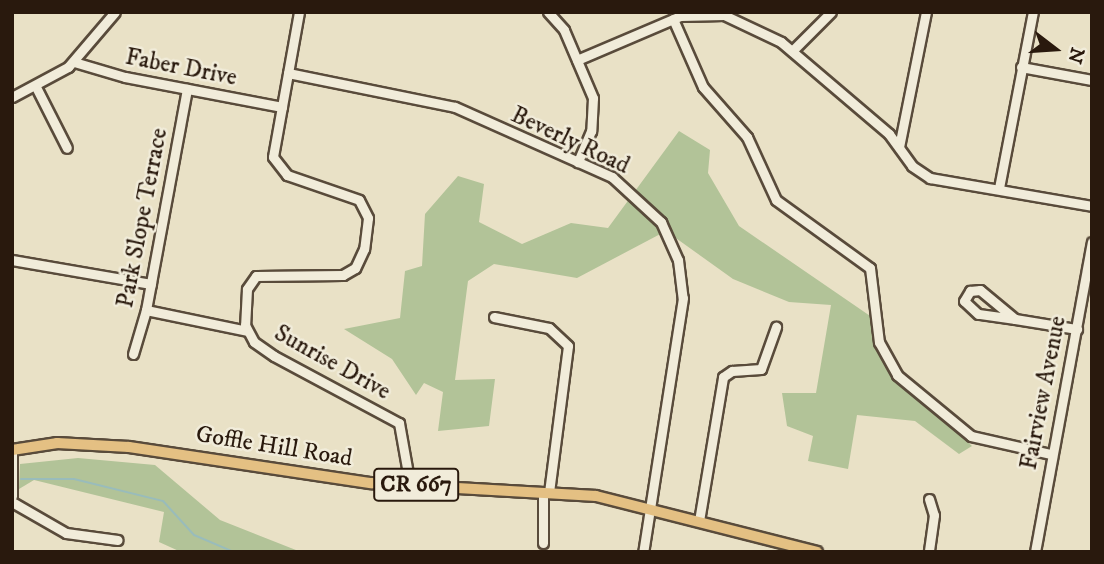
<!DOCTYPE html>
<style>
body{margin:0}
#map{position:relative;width:1104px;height:564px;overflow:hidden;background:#e9e1c6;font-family:"IM FELL DW Pica",serif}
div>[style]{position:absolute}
.green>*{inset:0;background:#b2c398}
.stream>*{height:2px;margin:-1px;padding:0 1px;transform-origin:1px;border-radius:1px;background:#99bcbb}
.roads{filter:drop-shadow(2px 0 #594b3b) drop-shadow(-2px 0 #594b3b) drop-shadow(0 2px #594b3b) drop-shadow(0 -2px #594b3b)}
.minor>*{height:9px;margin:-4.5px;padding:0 4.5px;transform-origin:4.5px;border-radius:4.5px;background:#f1ecda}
.major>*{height:10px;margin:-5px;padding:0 5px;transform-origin:5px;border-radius:5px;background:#e4c083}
span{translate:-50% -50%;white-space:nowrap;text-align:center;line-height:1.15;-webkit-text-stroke:5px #f1ecda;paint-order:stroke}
.shield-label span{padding:2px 5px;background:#f1ecda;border:2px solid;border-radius:5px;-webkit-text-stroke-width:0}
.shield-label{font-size:23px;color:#29190d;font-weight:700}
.street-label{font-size:24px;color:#29190d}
.frame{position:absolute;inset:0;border:14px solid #29190d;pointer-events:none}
.north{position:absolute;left:1020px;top:14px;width:70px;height:70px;-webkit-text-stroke:5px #f1ecda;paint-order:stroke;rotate:107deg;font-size:19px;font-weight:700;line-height:28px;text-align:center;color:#29190d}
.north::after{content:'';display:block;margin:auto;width:24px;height:32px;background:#29190d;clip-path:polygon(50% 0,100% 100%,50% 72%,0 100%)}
</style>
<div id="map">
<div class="green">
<i style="clip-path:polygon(679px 131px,710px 150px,708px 173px,739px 226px,876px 320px,896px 376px,972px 446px,959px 454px,915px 421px,857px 415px,848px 469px,808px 461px,813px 436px,787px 426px,782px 393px,816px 393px,831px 305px,789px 302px,733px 279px,666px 231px,577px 278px,494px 264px,468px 281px,455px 380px,495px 379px,489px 426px,438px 431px,443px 392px,424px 383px,416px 395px,392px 359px,344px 329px,400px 318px,405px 271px,422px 266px,425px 214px,458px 176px,484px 184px,479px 222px,522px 244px,571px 223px,608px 228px)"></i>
<i style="clip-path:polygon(78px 458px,155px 465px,220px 520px,301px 552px,181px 552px,159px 542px,164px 512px,34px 480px,19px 489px,20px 464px)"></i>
</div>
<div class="stream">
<i style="left:21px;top:479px;width:53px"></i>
<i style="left:74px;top:479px;width:92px;rotate:13.9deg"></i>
<i style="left:163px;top:501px;width:46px;rotate:47.6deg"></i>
<i style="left:194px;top:535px;width:43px;rotate:23deg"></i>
</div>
<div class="roads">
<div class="minor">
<i style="left:299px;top:12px;width:147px;rotate:100.2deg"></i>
<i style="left:273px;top:157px;width:23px;rotate:52deg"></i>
<i style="left:287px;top:175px;width:76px;rotate:19.1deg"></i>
<i style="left:359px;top:200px;width:20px;rotate:63deg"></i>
<i style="left:368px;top:218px;width:31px;rotate:97deg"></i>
<i style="left:364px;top:249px;width:21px;rotate:115deg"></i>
<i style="left:355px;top:268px;width:14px;rotate:150deg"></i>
<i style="left:343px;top:275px;width:87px;rotate:179.3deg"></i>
<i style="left:256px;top:276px;width:16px;rotate:125deg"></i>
<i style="left:247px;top:289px;width:36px;rotate:93deg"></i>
<i style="left:245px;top:325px;width:19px;rotate:62deg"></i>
<i style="left:254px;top:342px;width:24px;rotate:35deg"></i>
<i style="left:274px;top:356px;width:142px;rotate:28.2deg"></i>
<i style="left:399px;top:423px;width:63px;rotate:79.9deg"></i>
<i style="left:548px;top:12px;width:24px;rotate:48deg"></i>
<i style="left:564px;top:30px;width:74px;rotate:66.9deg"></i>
<i style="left:593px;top:98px;width:33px;rotate:93deg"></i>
<i style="left:591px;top:131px;width:34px;rotate:113deg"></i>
<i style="left:673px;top:19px;width:74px;rotate:66.2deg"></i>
<i style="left:703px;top:87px;width:67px;rotate:48.7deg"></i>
<i style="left:747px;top:137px;width:69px;rotate:65.3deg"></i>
<i style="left:776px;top:200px;width:116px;rotate:35.9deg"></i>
<i style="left:870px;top:268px;width:75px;rotate:83.1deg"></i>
<i style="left:879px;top:342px;width:38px;rotate:61deg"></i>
<i style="left:897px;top:375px;width:96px;rotate:39.5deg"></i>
<i style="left:971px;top:436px;width:82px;rotate:12.7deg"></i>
<i style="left:792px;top:51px;width:55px;rotate:-45deg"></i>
<i style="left:577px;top:60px;width:112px;rotate:-23.1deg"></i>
<i style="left:680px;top:16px;width:44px;rotate:-1.3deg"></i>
<i style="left:724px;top:15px;width:63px;rotate:25.3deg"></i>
<i style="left:781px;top:42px;width:142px;rotate:40.4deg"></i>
<i style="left:889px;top:134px;width:39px;rotate:54deg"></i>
<i style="left:912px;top:166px;width:22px;rotate:34deg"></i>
<i style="left:930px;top:178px;width:164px;rotate:9.8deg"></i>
<i style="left:74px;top:62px;width:53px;rotate:16.4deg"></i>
<i style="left:125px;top:77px;width:160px;rotate:10.8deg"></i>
<i style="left:1021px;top:67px;width:72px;rotate:10.4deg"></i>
<i style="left:288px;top:73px;width:170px;rotate:11.5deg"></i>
<i style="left:455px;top:107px;width:172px;rotate:24deg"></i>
<i style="left:612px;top:177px;width:67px;rotate:42.6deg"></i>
<i style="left:661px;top:222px;width:42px;rotate:65.9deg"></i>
<i style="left:678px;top:260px;width:38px;rotate:83deg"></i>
<i style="left:683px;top:298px;width:257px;rotate:98.9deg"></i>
<i style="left:36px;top:87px;width:68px;rotate:63.1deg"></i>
<i style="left:12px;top:97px;width:64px;rotate:-28.2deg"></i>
<i style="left:68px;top:67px;width:72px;rotate:-49.5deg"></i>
<i style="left:899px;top:147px;width:138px;rotate:-78.7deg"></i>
<i style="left:999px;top:188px;width:179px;rotate:-79.1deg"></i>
<i style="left:12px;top:260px;width:141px;rotate:9.8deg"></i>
<i style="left:146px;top:310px;width:103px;rotate:11.7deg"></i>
<i style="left:494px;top:317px;width:56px;rotate:11.3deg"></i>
<i style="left:549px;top:328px;width:26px;rotate:43deg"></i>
<i style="left:568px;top:346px;width:148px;rotate:97.4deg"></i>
<i style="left:1015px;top:319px;width:37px;rotate:-172deg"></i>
<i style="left:978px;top:314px;width:19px;rotate:-137deg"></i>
<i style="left:964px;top:301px;width:12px;rotate:-59deg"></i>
<i style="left:970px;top:291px;width:10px;rotate:-6deg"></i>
<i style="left:980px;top:290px;width:45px;rotate:39.6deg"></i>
<i style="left:1015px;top:319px;width:63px;rotate:9.2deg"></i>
<i style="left:133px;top:354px;width:46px;rotate:-73.5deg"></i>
<i style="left:146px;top:310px;width:225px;rotate:-79.5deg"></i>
<i style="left:12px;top:450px;width:46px;rotate:90deg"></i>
<i style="left:543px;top:492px;width:51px;rotate:90deg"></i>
<i style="left:929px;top:499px;width:17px;rotate:73deg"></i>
<i style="left:934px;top:515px;width:37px;rotate:98deg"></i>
<i style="left:12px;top:502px;width:62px;rotate:29.9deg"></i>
<i style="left:66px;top:533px;width:52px;rotate:7.7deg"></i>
<i style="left:699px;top:521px;width:146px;rotate:-80.5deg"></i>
<i style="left:723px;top:377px;width:11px;rotate:-34deg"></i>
<i style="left:732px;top:371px;width:29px;rotate:-4deg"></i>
<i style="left:761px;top:369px;width:45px;rotate:-70.3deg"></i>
<i style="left:1035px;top:552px;width:315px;rotate:-79.6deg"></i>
</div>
<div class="major">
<i style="left:12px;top:450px;width:46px;rotate:-8.8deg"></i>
<i style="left:57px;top:443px;width:72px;rotate:3.2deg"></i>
<i style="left:129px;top:447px;width:245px;rotate:8.5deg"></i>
<i style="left:371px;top:483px;width:225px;rotate:3.3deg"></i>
<i style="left:596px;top:496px;width:228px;rotate:14.2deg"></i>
</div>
</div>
<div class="shield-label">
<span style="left:416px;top:485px">CR 667</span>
</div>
<div class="street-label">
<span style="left:181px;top:68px;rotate:11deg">Faber Drive</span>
<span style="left:570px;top:141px;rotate:25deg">Beverly Road</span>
<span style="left:143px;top:218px;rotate:-79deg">Park Slope Terrace</span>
<span style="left:332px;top:363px;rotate:29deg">Sunrise Drive</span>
<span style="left:1044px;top:393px;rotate:-79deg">Fairview Avenue</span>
<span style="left:274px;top:447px;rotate:9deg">Goffle Hill Road</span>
</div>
<div class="frame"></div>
<div class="north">N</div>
</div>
